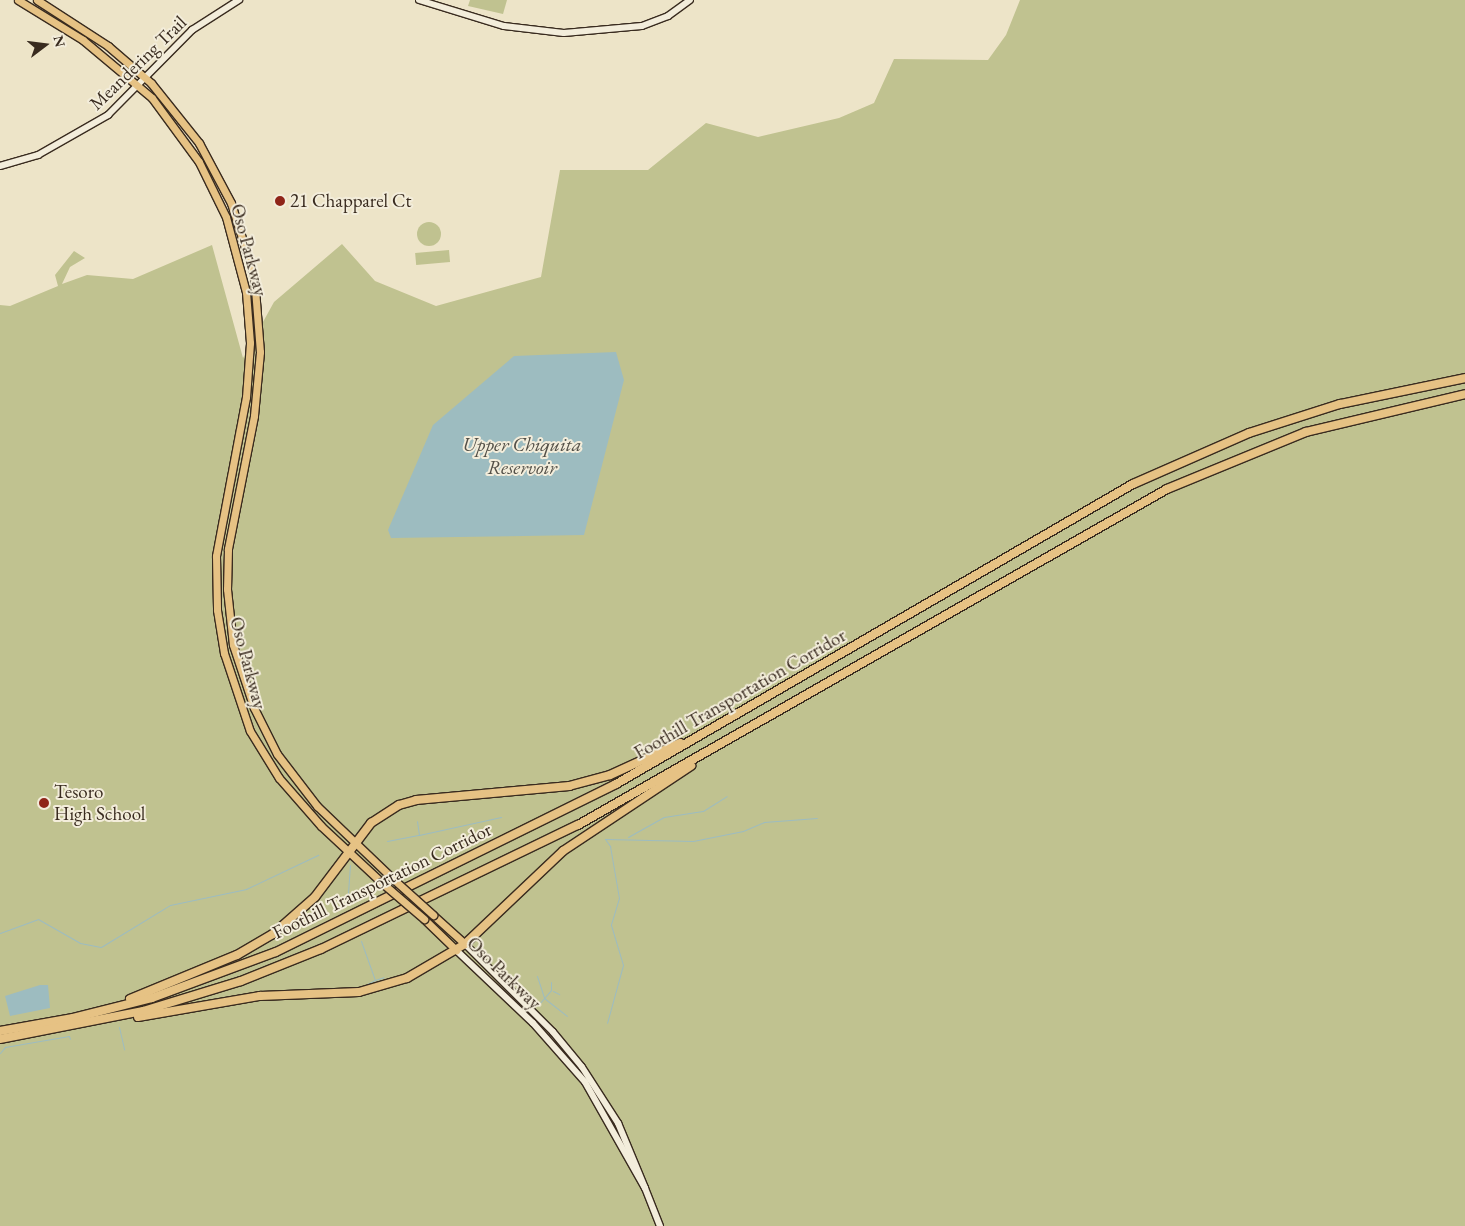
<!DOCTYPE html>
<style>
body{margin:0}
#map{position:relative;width:1465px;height:1226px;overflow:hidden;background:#ede4c8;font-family:"EB Garamond",serif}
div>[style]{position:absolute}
.green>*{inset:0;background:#c0c290;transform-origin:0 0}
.round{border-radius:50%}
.water>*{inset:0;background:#9dbcc0}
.stream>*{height:1px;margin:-0.5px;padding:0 0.5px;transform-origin:0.5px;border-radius:0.5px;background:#9dbcc0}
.roads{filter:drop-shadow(1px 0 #392b1f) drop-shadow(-1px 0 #392b1f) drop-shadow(0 1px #392b1f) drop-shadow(0 -1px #392b1f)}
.secondary>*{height:6px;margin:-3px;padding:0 3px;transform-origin:3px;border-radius:3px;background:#f3eddb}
.primary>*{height:7px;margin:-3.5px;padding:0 3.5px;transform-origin:3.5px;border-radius:3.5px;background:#e6c284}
.highway>*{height:8px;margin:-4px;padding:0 4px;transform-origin:4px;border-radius:4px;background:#e6c284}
.bridges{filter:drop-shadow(1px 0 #392b1f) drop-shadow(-1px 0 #392b1f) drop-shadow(0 1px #392b1f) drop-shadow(0 -1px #392b1f)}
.primary-bridge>*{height:7px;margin:-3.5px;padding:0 3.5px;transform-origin:3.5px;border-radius:3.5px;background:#e6c284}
.dots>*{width:14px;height:14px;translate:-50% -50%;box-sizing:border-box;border:2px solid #f3eddb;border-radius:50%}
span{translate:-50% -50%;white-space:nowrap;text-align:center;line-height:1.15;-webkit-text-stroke:4px #f3eddb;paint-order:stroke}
.street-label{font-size:19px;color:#392b1f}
.poi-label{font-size:19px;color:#392b1f}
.left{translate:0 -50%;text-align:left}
.water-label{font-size:20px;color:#524f47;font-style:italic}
.north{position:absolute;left:20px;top:20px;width:50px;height:50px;-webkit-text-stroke:4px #f3eddb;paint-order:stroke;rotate:75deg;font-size:14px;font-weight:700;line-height:20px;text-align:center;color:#392b1f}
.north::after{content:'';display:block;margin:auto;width:18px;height:22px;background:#392b1f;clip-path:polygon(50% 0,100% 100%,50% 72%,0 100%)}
</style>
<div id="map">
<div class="green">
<i style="clip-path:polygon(470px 0,507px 0,503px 14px,468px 6px)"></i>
<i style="clip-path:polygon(1020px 0,1465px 0,1465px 1226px,0 1226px,0 305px,10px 306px,58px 286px,55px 275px,74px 251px,85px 258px,70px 267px,62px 284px,87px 275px,133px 279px,212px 245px,243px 358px,274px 302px,342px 244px,375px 281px,436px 306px,541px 277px,560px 170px,648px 170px,706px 123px,758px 137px,839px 118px,874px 103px,894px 59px,988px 60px,1006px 35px)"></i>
<i class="round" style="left:417px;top:222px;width:24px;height:24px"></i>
<i style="left:449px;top:250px;width:12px;height:34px;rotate:85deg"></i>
</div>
<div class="water">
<i style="clip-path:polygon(616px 352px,624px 380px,584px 535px,391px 538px,388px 530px,433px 425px,514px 356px)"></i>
<i style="clip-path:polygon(40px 985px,48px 985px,50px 1008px,10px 1016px,5px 996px)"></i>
</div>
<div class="stream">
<i style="left:419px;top:835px;width:84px;rotate:-12.4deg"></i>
<i style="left:628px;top:837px;width:41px;rotate:-29.1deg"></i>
<i style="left:664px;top:817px;width:39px;rotate:-9deg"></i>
<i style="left:703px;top:811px;width:28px;rotate:-32deg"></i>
<i style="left:605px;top:839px;width:88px;rotate:1.3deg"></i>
<i style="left:693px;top:841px;width:51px;rotate:-11.3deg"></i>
<i style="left:743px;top:831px;width:23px;rotate:-23deg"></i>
<i style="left:764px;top:822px;width:53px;rotate:-4.3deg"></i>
<i style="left:605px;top:839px;width:9px;rotate:54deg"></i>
<i style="left:610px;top:846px;width:53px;rotate:80.2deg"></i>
<i style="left:619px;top:898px;width:28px;rotate:107deg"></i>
<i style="left:611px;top:925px;width:42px;rotate:73.3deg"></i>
<i style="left:623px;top:965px;width:60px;rotate:105.4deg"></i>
<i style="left:387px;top:841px;width:33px;rotate:-11deg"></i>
<i style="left:419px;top:835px;width:14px;rotate:-98deg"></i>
<i style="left:348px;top:893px;width:28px;rotate:-86deg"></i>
<i style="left:0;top:933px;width:40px;rotate:-20.2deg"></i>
<i style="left:38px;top:919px;width:48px;rotate:29.7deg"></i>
<i style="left:80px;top:943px;width:21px;rotate:11deg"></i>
<i style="left:101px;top:947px;width:81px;rotate:-31.3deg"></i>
<i style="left:170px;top:905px;width:78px;rotate:-11.9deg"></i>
<i style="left:246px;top:889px;width:80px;rotate:-25.3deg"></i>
<i style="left:361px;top:941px;width:41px;rotate:70.3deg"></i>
<i style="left:375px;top:980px;width:11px;rotate:153deg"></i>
<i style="left:537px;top:976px;width:23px;rotate:72deg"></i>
<i style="left:544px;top:998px;width:29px;rotate:38deg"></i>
<i style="left:375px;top:980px;width:9px;rotate:-18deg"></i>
<i style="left:553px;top:991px;width:7px;rotate:27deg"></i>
<i style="left:539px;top:1004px;width:18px;rotate:-49deg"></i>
<i style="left:551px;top:990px;width:8px;rotate:-90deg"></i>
<i style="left:119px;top:1027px;width:23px;rotate:77deg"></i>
<i style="left:0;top:1053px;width:8px;rotate:-50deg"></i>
<i style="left:5px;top:1047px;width:65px;rotate:-9.8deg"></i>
<i style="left:69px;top:1036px;width:3px;rotate:72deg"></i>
</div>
<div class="roads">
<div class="secondary">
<i style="left:419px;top:0;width:89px;rotate:17deg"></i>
<i style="left:504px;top:26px;width:60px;rotate:6.7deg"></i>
<i style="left:564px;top:33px;width:78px;rotate:-5.1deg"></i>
<i style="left:642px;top:26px;width:28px;rotate:-21deg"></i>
<i style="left:668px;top:16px;width:27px;rotate:-36deg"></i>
<i style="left:0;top:166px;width:40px;rotate:-16deg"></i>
<i style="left:38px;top:155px;width:81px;rotate:-29.7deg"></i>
<i style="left:108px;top:115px;width:120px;rotate:-45.3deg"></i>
<i style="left:192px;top:30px;width:56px;rotate:-32.6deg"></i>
<i style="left:465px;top:944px;width:124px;rotate:45deg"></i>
<i style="left:553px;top:1032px;width:45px;rotate:50.4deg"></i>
<i style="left:582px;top:1067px;width:67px;rotate:57.3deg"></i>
<i style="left:618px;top:1123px;width:70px;rotate:67.4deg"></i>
<i style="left:456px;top:950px;width:106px;rotate:43.5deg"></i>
<i style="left:533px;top:1023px;width:79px;rotate:48.6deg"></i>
<i style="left:585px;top:1082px;width:122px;rotate:60.5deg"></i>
<i style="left:645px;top:1188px;width:41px;rotate:68.5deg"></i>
</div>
<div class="primary">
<i style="left:18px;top:0;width:76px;rotate:31.6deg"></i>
<i style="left:83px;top:40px;width:90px;rotate:40deg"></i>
<i style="left:152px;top:98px;width:79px;rotate:53.7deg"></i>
<i style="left:199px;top:162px;width:61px;rotate:63.9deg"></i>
<i style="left:226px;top:217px;width:78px;rotate:75.1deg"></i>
<i style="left:246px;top:292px;width:51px;rotate:85.5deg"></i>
<i style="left:250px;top:343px;width:54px;rotate:94.2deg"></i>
<i style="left:246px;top:397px;width:162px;rotate:100.7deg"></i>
<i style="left:216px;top:556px;width:54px;rotate:88.9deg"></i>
<i style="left:217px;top:610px;width:44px;rotate:80.8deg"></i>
<i style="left:224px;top:653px;width:82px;rotate:71.6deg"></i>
<i style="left:250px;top:731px;width:55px;rotate:58.3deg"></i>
<i style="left:279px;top:778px;width:64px;rotate:48.8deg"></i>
<i style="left:321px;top:826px;width:82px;rotate:43deg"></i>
<i style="left:37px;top:0;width:85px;rotate:32.9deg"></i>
<i style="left:108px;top:46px;width:57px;rotate:40.7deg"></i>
<i style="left:151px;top:83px;width:77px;rotate:51.3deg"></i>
<i style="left:199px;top:143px;width:68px;rotate:61.9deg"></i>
<i style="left:231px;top:203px;width:77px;rotate:72.5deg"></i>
<i style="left:254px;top:276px;width:76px;rotate:85.5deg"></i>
<i style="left:260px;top:352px;width:64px;rotate:95.4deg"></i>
<i style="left:254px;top:416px;width:136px;rotate:101.1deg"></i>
<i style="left:228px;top:549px;width:40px;rotate:91.4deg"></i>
<i style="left:227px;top:589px;width:56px;rotate:83.9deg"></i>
<i style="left:233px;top:645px;width:66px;rotate:71.6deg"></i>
<i style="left:254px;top:708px;width:51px;rotate:63.4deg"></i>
<i style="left:277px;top:754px;width:66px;rotate:52.4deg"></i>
<i style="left:317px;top:806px;width:103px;rotate:43.8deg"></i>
<i style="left:433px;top:915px;width:43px;rotate:42.2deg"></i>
<i style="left:424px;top:919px;width:45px;rotate:44.1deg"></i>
</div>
<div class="highway">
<i style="left:130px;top:999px;width:116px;rotate:-22.4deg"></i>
<i style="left:237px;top:955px;width:42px;rotate:-30.3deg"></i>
<i style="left:273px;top:934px;width:56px;rotate:-41.4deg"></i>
<i style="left:315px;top:897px;width:93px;rotate:-52.9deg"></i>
<i style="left:371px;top:823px;width:33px;rotate:-33deg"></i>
<i style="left:399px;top:805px;width:18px;rotate:-16deg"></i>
<i style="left:416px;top:800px;width:154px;rotate:-5.2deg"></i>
<i style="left:569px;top:786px;width:42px;rotate:-15deg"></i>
<i style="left:610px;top:775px;width:77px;rotate:-24.6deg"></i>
<i style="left:138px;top:1017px;width:124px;rotate:-9.8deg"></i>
<i style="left:260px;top:996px;width:99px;rotate:-2.3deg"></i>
<i style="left:359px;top:992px;width:50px;rotate:-16.3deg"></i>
<i style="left:407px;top:978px;width:67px;rotate:-30.4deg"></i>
<i style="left:465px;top:944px;width:135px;rotate:-43.5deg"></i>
<i style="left:563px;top:851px;width:154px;rotate:-33.6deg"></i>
<i style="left:0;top:1031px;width:74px;rotate:-10.1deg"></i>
<i style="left:73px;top:1018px;width:81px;rotate:-14.2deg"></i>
<i style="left:152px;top:998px;width:132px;rotate:-20.4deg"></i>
<i style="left:276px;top:952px;width:379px;rotate:-26.3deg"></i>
<i style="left:616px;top:784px;width:598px;rotate:-30.13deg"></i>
<i style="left:1133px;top:484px;width:127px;rotate:-23.7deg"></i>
<i style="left:1249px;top:433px;width:96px;rotate:-17.7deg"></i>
<i style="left:1340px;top:404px;width:128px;rotate:-11.7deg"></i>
<i style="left:0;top:1039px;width:146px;rotate:-11.1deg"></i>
<i style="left:143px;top:1011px;width:102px;rotate:-17deg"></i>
<i style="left:241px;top:981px;width:86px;rotate:-21.8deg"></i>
<i style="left:321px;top:949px;width:285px;rotate:-25.8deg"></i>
<i style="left:578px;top:825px;width:678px;rotate:-29.7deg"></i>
<i style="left:1167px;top:489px;width:150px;rotate:-22.3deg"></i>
<i style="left:1306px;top:432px;width:163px;rotate:-13.4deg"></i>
</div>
</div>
<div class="bridges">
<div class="primary-bridge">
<i style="left:391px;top:877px;width:57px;rotate:42.1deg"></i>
<i style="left:381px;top:882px;width:57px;rotate:40.7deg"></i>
</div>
</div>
<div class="dots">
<i style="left:280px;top:201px;background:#8f2418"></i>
<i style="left:44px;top:803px;background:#8f2418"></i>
</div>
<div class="street-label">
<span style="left:138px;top:63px;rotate:-44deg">Meandering Trail</span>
<span style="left:249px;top:250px;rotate:75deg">Oso Parkway</span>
<span style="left:248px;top:663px;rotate:75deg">Oso Parkway</span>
<span style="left:740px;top:694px;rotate:-30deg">Foothill Transportation Corridor</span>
<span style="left:382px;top:881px;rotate:-26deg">Foothill Transportation Corridor</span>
<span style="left:504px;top:973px;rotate:44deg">Oso Parkway</span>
</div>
<div class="poi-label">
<span class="left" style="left:290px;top:201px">21 Chapparel Ct</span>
<span class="left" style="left:54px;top:803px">Tesoro<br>High School</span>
</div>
<div class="water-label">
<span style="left:522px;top:456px">Upper Chiquita<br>Reservoir</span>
</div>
<div class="north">N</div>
</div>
